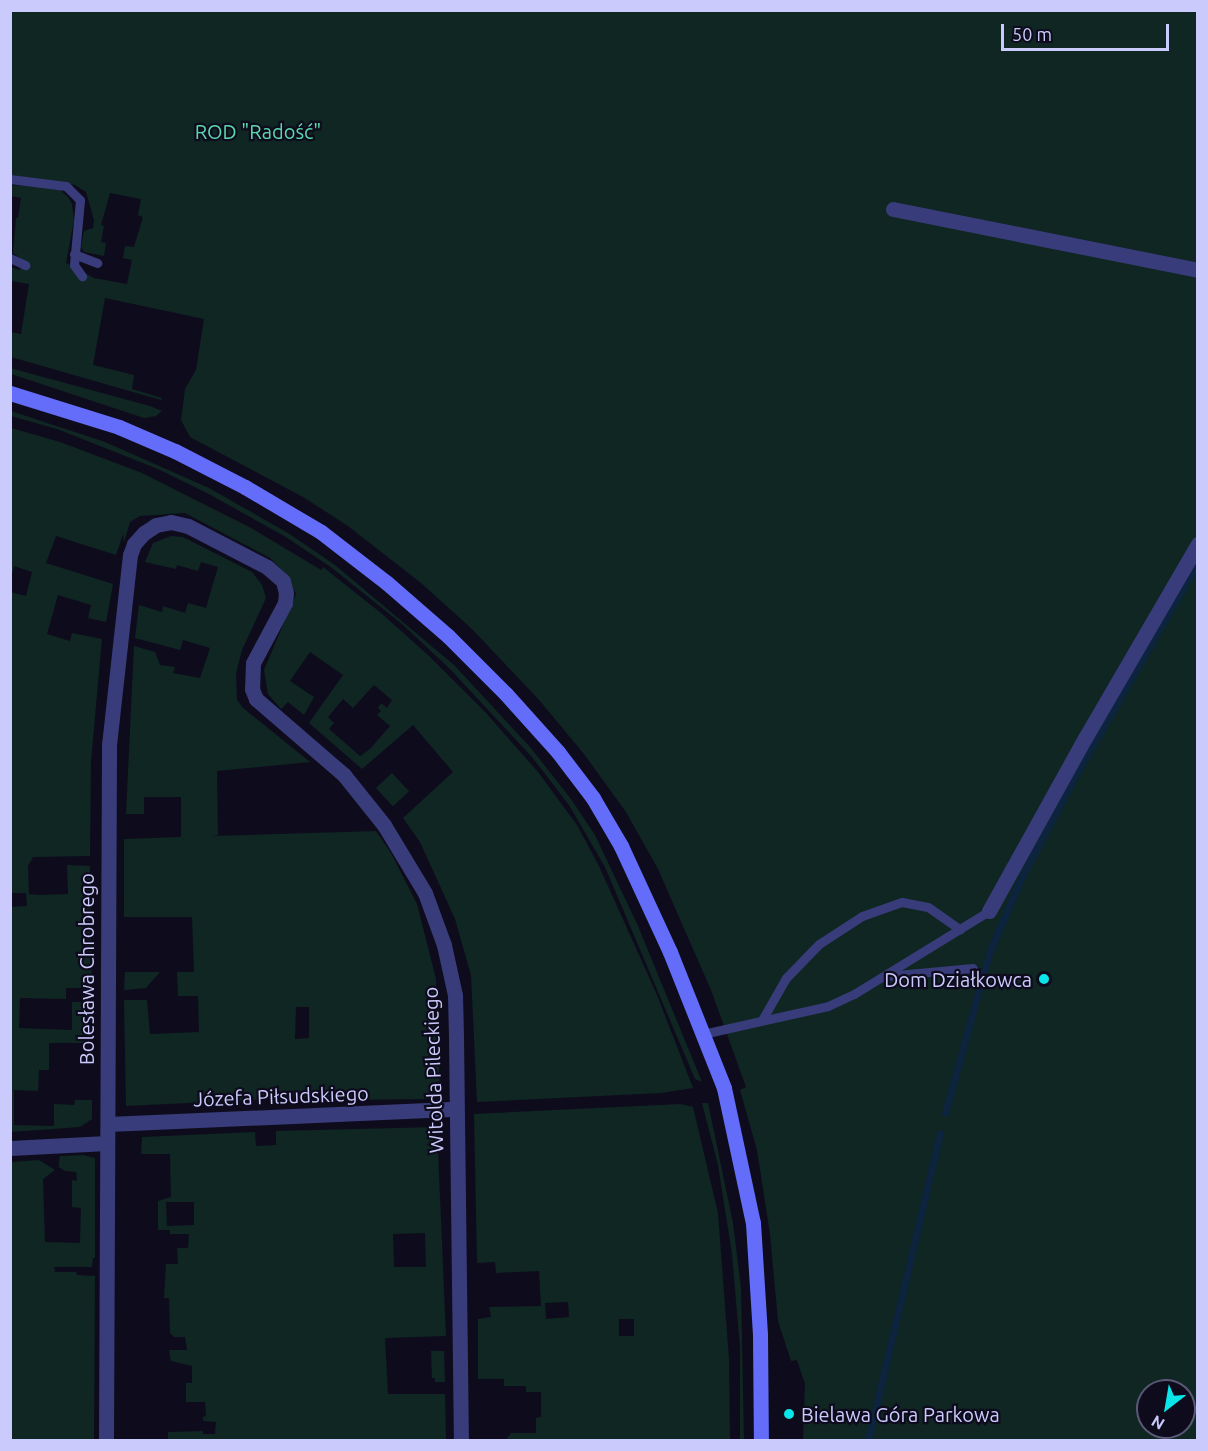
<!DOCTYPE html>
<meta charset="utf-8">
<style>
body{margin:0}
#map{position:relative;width:1208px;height:1451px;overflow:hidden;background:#0e0c1c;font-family:Ubuntu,sans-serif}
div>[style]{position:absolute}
.green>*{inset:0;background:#0f2623;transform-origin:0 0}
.stream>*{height:7px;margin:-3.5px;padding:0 3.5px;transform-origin:3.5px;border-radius:3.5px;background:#0d243f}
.lane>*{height:9px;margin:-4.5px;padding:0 4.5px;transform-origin:4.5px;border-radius:4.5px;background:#393c7a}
.street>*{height:15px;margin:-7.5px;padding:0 7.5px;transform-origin:7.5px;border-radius:7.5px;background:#393c7a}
.secondary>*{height:15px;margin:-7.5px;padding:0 7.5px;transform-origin:7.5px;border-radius:7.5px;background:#646df9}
.dots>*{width:16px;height:16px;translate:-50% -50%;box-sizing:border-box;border:3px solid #0e0c1c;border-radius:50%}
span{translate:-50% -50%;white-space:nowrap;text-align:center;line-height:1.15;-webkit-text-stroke:4.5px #0e0c1c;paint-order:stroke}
.park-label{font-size:20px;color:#5ad9ae}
.street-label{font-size:20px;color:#cbcafd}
.poi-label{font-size:20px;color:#cbcafd}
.right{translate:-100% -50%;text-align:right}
.left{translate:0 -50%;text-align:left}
.frame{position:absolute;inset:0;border:12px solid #cbcafd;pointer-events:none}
.north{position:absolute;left:1136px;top:1379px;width:60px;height:60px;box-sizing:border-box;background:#0e0c1c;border:2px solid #5a5876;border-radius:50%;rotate:211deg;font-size:16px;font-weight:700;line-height:24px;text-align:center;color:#cbcafd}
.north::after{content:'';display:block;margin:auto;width:21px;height:27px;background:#09e6e9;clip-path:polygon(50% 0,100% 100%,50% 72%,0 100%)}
.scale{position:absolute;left:1001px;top:24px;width:168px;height:27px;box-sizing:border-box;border:3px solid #cbcafd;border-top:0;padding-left:8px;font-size:18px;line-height:21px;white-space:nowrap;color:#cbcafd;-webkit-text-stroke:4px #0e0c1c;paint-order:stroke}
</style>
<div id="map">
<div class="green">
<i style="clip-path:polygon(evenodd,11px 11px,1197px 11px,1197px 1440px,803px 1440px,805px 1384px,797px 1360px,791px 1361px,778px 1321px,770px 1234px,757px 1150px,740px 1090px,746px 1087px,711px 990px,658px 869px,626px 812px,584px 754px,540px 701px,472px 629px,421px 583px,348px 526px,303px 497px,190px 437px,181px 420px,182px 413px,185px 389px,196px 370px,204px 319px,105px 298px,93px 365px,134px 375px,132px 389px,162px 398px,161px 400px,11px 357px,11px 332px,21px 334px,29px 284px,11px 281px,10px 267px,19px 270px,28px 263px,13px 253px,16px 218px,18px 218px,21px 198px,11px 196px,11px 185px,58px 188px,68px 197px,72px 204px,74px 220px,66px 263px,94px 278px,127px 284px,132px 260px,123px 258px,125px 246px,134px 247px,143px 217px,138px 215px,141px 199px,110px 193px,101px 225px,104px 226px,101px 242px,106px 243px,104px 256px,84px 252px,81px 247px,84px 231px,93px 228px,94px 220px,86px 192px,75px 185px,11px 175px,11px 11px,1148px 1391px,1184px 1391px,1184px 1427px,1148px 1427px,1148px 1391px)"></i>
<i style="clip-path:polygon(10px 368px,150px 406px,162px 411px,156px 416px,144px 418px,11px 374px)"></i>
<i style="clip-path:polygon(11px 411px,105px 442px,209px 488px,288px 533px,335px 565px,454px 665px,530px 747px,571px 799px,595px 835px,638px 926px,702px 1082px,695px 1079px,605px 867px,569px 805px,532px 757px,450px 669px,402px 624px,332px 568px,286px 537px,207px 493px,158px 469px,57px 429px,11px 416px)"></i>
<i style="clip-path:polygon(evenodd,11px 428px,60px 442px,142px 473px,251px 528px,321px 570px,323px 567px,381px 613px,429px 656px,487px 714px,538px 772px,577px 825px,599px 866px,657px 995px,693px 1088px,661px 1093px,477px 1102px,471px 975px,455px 919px,420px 842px,403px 818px,453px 772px,413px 725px,362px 769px,309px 723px,343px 675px,310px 652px,290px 681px,314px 697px,304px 715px,288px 702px,281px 709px,268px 694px,264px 670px,296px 594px,285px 573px,270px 558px,185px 513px,140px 516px,130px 522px,124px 542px,123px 534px,116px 555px,56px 536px,46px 563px,113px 584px,106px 622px,88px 618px,91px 605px,58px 595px,47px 634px,70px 641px,72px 633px,102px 639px,91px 761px,90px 856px,33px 857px,28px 866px,29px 894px,40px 895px,68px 894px,67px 865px,90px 866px,92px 988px,66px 988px,66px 999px,20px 998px,19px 1028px,72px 1030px,72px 1002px,93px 1002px,92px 1043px,49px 1043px,49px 1070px,39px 1070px,38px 1091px,14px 1090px,14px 1125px,54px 1126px,54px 1104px,74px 1105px,75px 1100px,92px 1100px,92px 1119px,80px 1127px,11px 1132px,11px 907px,27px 906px,26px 893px,11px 893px,10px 592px,26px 596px,32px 572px,14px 566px,11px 579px,11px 428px,374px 685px,392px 700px,387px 708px,381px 703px,378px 708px,381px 711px,377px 715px,390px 726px,370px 749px,360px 756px,329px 729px,334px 723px,328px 717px,343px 699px,353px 708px,374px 685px)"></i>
<i style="clip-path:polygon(evenodd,171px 536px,183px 537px,252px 572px,262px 585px,266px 598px,242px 650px,236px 673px,237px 700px,243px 708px,310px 762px,217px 771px,218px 835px,212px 836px,376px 831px,391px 853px,417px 904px,436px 979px,440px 1091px,433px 1099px,335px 1100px,334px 1096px,126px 1106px,124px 1000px,147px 1000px,150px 1034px,199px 1032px,198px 996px,178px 996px,177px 972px,194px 972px,192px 917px,124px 917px,124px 839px,181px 837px,181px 797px,144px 797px,144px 814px,126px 814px,134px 646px,155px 652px,160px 665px,175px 667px,173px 673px,200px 678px,210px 648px,183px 640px,180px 650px,135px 638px,139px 605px,162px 612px,163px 606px,185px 613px,188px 603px,206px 608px,218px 567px,201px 562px,198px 571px,177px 565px,176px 569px,145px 562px,153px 543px,171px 536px,296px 1007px,309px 1007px,309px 1038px,295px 1039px,296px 1007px)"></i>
<i style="left:392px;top:773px;width:25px;height:22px;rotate:47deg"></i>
<i style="clip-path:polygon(125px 972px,160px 972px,146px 988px,124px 990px)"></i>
<i style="clip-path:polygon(702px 1103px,708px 1103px,733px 1223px,741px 1288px,744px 1440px,740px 1440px,740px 1348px,732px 1254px,718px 1165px)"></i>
<i style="clip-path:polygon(evenodd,681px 1104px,693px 1107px,718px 1213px,729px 1359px,730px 1440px,506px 1440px,511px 1433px,536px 1433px,536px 1418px,541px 1417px,541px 1392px,526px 1392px,526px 1386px,504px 1386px,504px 1379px,478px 1379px,478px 1319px,491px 1317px,489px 1307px,541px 1306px,539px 1271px,496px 1273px,495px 1262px,477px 1263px,474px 1114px,681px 1104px,568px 1302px,569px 1317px,546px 1319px,545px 1303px,568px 1302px,681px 1104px,619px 1319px,634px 1319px,634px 1336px,619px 1336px,619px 1319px)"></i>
<i style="clip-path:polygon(evenodd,437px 1127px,446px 1336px,385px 1338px,388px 1394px,445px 1394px,446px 1440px,168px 1440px,168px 1432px,203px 1431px,203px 1434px,215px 1434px,216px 1422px,203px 1421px,203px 1417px,206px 1416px,205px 1402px,186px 1402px,186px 1383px,192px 1383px,192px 1366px,171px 1361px,169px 1350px,187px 1350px,185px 1337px,174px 1337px,170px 1333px,169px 1298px,164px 1298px,166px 1264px,178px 1264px,177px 1248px,188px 1248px,189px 1234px,170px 1234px,170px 1230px,158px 1230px,158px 1201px,171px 1197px,170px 1154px,141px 1154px,142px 1137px,255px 1132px,256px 1146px,276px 1145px,276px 1131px,437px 1127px,166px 1202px,194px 1202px,194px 1225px,167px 1226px,166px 1202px,437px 1127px,425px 1233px,426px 1267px,394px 1267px,393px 1234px,425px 1233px)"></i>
<i style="clip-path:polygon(83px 1155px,95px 1158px,95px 1258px,93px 1258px,92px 1267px,54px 1267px,55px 1272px,76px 1272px,77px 1275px,95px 1276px,94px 1440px,11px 1440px,11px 1162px,39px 1160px,55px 1170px,43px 1179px,45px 1242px,80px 1243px,81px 1208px,72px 1207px,72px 1180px,77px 1181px,76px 1172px,65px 1171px,59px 1167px,59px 1161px,60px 1156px)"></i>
<i style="clip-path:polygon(431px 1351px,444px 1351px,445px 1382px,435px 1382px,435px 1378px,432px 1378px)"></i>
</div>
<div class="stream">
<i style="left:945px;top:1113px;width:166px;rotate:-74.6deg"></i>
<i style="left:989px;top:953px;width:84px;rotate:-66.8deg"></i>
<i style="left:1022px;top:876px;width:111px;rotate:-62deg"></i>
<i style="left:1074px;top:778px;width:249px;rotate:-60.1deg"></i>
<i style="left:868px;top:1440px;width:315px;rotate:-76.8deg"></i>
</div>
<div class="lane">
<i style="left:10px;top:179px;width:56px;rotate:7.1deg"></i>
<i style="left:66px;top:186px;width:20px;rotate:45deg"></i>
<i style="left:80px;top:200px;width:65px;rotate:95.3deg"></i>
<i style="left:74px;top:265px;width:14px;rotate:54deg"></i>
<i style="left:74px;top:254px;width:25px;rotate:21deg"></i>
<i style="left:10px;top:258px;width:17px;rotate:25deg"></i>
<i style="left:886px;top:976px;width:87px;rotate:-5.3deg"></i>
<i style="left:762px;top:1020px;width:48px;rotate:-60.3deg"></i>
<i style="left:786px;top:978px;width:47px;rotate:-45.9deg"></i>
<i style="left:819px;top:944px;width:51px;rotate:-33.1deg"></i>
<i style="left:862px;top:916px;width:42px;rotate:-19.3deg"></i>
<i style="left:902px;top:902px;width:26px;rotate:11deg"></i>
<i style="left:928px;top:907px;width:39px;rotate:35deg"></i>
<i style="left:703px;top:1034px;width:128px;rotate:-12.6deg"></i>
<i style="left:828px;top:1006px;width:29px;rotate:-25deg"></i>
<i style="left:854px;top:994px;width:158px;rotate:-31.6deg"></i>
</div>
<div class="street">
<i style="left:893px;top:209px;width:311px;rotate:11.3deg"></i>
<i style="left:989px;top:911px;width:198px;rotate:-61deg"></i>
<i style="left:1085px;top:738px;width:225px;rotate:-59.8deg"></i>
<i style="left:108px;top:1124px;width:348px;rotate:-2.5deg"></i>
<i style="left:10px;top:1148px;width:97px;rotate:-3deg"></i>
<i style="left:106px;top:1440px;width:695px;rotate:-89.75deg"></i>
<i style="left:109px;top:745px;width:191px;rotate:-83.7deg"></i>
<i style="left:130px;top:555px;width:12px;rotate:-70deg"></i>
<i style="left:134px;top:544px;width:15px;rotate:-48deg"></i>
<i style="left:144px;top:533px;width:14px;rotate:-34deg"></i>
<i style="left:156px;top:525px;width:15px;rotate:-11deg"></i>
<i style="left:171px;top:522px;width:17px;rotate:13deg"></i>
<i style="left:188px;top:526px;width:89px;rotate:27.4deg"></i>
<i style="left:267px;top:567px;width:21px;rotate:41deg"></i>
<i style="left:283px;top:581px;width:12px;rotate:76deg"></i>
<i style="left:286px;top:593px;width:10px;rotate:96deg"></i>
<i style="left:285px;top:603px;width:68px;rotate:118.1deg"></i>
<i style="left:253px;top:663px;width:26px;rotate:92deg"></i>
<i style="left:252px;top:689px;width:11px;rotate:68deg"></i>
<i style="left:256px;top:699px;width:116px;rotate:40.8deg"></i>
<i style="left:344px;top:775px;width:64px;rotate:51.3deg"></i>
<i style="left:384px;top:825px;width:79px;rotate:58.9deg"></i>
<i style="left:425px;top:893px;width:55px;rotate:69.9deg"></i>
<i style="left:444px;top:945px;width:51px;rotate:77.6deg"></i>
<i style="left:455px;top:995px;width:42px;rotate:88.6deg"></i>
<i style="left:456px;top:1037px;width:403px;rotate:89.3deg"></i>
</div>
<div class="secondary">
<i style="left:10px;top:393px;width:114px;rotate:17.3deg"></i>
<i style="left:119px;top:427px;width:61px;rotate:23.2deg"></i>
<i style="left:175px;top:451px;width:79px;rotate:27.2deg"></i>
<i style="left:245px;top:487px;width:88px;rotate:30.6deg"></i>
<i style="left:321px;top:532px;width:83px;rotate:37.7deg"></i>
<i style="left:387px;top:583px;width:81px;rotate:41deg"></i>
<i style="left:448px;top:636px;width:82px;rotate:45deg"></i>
<i style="left:506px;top:694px;width:78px;rotate:48.1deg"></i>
<i style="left:558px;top:752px;width:58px;rotate:52.7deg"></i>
<i style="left:593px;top:798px;width:56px;rotate:59.7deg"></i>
<i style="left:621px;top:846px;width:117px;rotate:65.2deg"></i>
<i style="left:670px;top:952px;width:146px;rotate:68.3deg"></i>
<i style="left:724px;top:1088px;width:138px;rotate:77.9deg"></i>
<i style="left:753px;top:1223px;width:112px;rotate:86.4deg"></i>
<i style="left:760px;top:1335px;width:105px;rotate:89.5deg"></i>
</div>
<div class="dots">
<i style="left:1044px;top:979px;background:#09e6e9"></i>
<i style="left:789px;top:1414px;background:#09e6e9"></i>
</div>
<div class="park-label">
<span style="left:258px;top:131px">ROD "Radość"</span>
</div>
<div class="street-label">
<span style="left:86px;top:969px;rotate:-90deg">Bolesława Chrobrego</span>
<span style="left:433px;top:1070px;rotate:-92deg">Witolda Pileckiego</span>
<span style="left:281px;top:1096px;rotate:-2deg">Józefa Piłsudskiego</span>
</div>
<div class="poi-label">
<span class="right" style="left:1032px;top:979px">Dom Działkowca</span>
<span class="left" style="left:801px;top:1414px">Bielawa Góra Parkowa</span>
</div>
<div class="frame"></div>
<div class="north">N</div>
<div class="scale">50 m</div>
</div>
